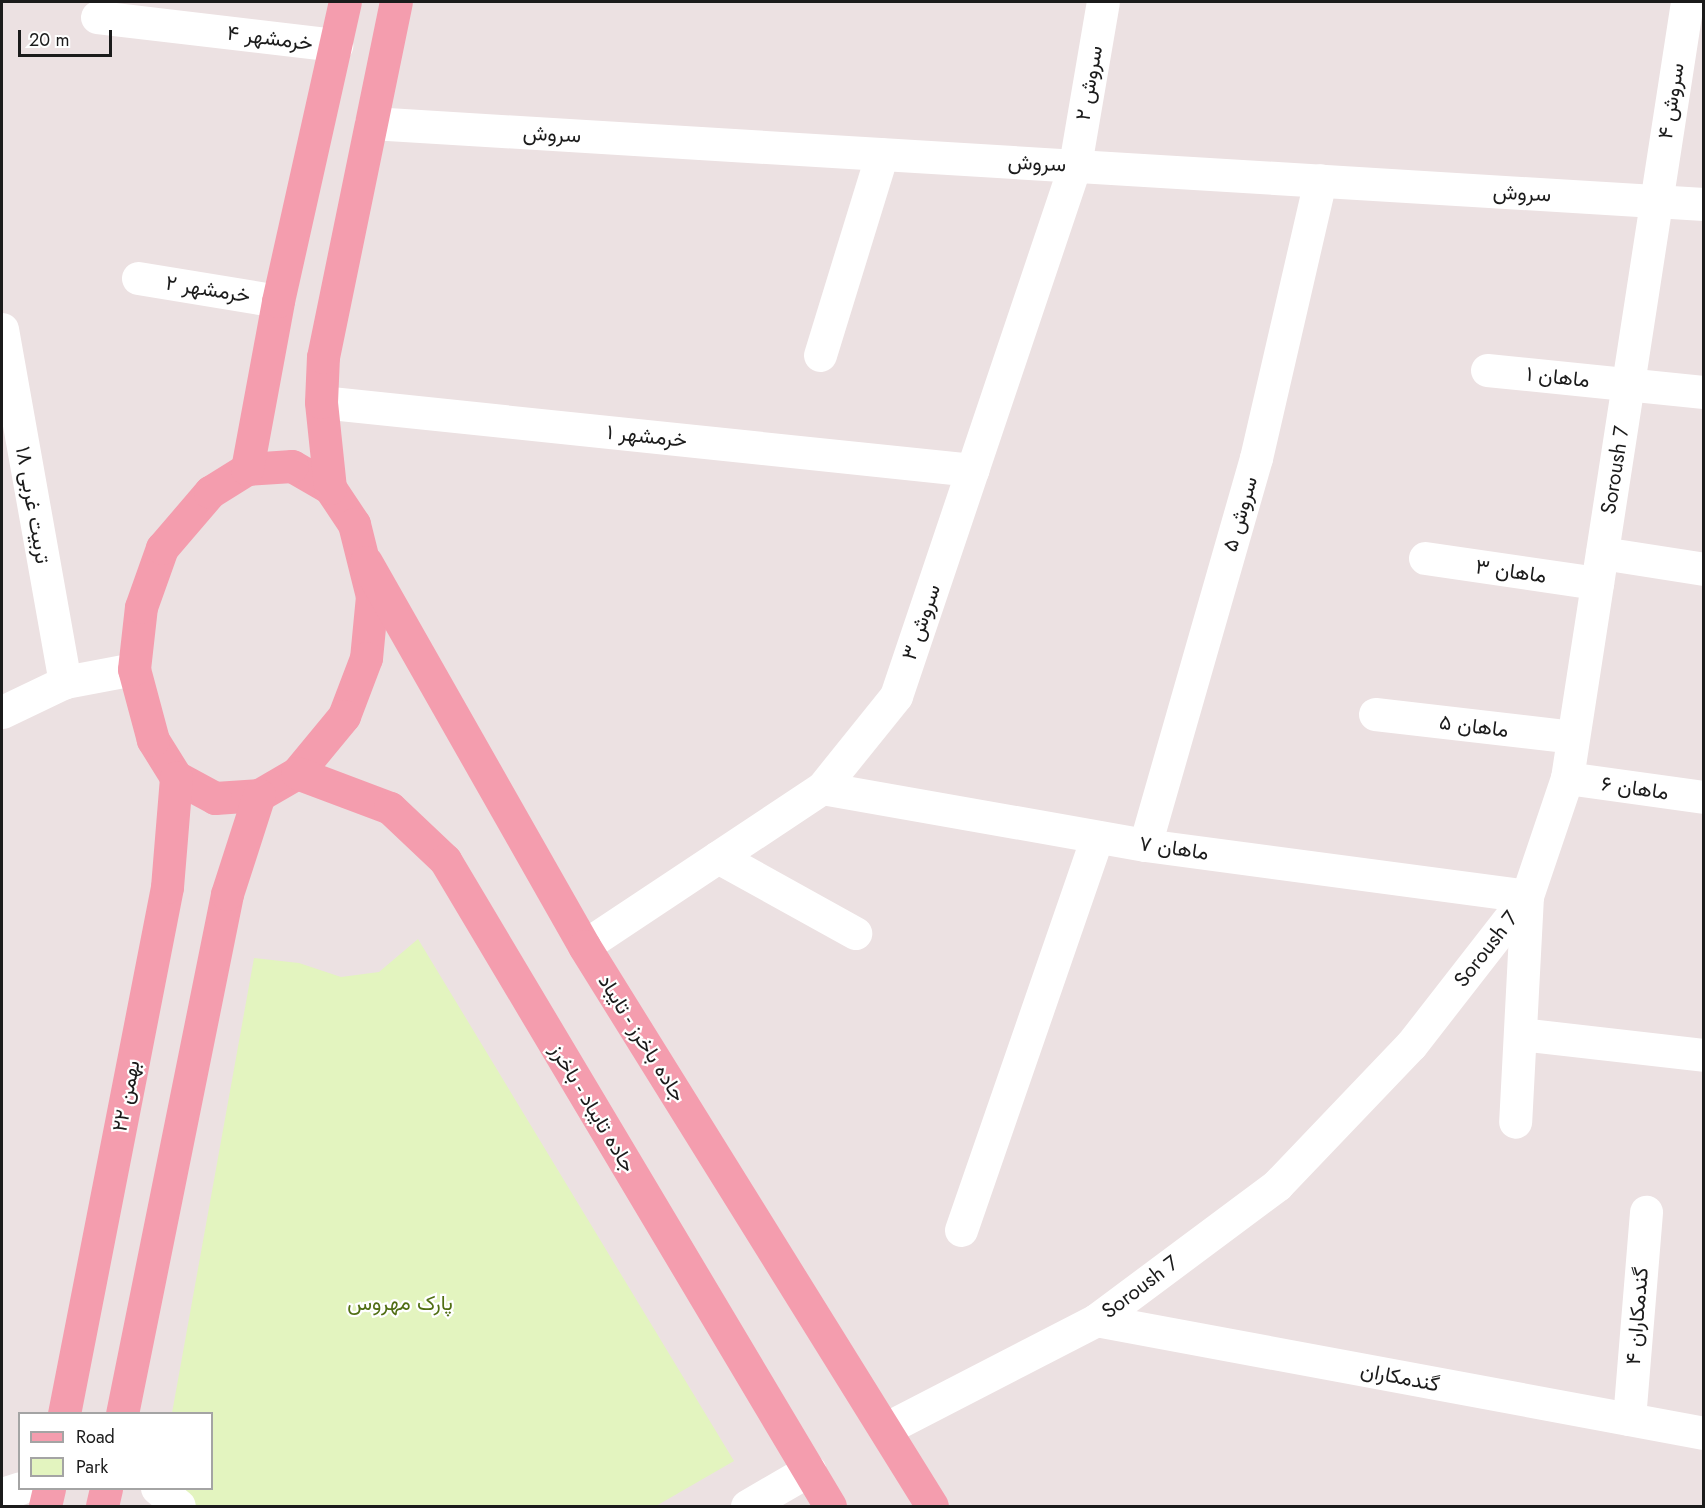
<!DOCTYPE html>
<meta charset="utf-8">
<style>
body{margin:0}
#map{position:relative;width:1705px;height:1508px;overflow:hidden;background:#ece1e2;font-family:Jost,Vazirmatn,sans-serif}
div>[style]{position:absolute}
.park>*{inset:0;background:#e3f4bf}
.minor>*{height:33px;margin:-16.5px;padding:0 16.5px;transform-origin:16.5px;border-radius:16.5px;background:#fff}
.major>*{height:33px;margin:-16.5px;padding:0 16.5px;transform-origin:16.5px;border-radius:16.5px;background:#f49dae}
span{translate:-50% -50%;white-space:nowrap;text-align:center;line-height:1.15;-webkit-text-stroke:4.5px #fff;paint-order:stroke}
.street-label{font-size:21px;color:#1b1b1b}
.park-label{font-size:21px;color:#506e13}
.frame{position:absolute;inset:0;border:3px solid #1b1b1b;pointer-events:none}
.legend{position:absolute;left:18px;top:1412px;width:195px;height:78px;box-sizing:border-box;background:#fff;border:2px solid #a4a4a4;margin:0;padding:8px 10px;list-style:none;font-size:18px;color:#1b1b1b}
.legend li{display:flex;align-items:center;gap:12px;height:30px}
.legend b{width:30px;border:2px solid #a4a4a4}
.scale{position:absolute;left:18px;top:30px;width:94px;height:27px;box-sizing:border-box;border:3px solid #1b1b1b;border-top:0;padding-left:8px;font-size:18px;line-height:21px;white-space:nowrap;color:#1b1b1b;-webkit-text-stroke:4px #fff;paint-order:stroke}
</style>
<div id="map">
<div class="park">
<i style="clip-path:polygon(418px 939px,734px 1461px,656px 1506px,156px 1506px,159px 1489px,212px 1488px,212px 1414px,172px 1413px,254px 958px,299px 963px,341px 977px,379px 972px)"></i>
</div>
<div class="minor">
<i style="left:97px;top:17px;width:241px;rotate:6.7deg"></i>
<i style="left:371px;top:123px;width:1335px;rotate:3.48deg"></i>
<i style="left:138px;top:278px;width:142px;rotate:9.3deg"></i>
<i style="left:2px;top:329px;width:359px;rotate:79.9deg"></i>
<i style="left:820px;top:355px;width:210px;rotate:-72.9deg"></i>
<i style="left:1487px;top:370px;width:218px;rotate:5.8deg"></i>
<i style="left:321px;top:402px;width:655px;rotate:5.96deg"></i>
<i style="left:1602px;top:553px;width:103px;rotate:8.9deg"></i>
<i style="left:1425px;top:558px;width:174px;rotate:8.3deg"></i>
<i style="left:2px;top:712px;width:70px;rotate:-25.5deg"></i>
<i style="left:65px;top:682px;width:70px;rotate:-10.7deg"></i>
<i style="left:1375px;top:714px;width:199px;rotate:6.6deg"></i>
<i style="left:1567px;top:778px;width:138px;rotate:7.9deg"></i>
<i style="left:822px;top:788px;width:328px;rotate:10deg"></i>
<i style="left:1145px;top:845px;width:385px;rotate:7.6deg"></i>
<i style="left:1527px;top:896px;width:226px;rotate:93deg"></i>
<i style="left:1145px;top:845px;width:403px;rotate:-74deg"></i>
<i style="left:1256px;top:458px;width:285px;rotate:-77deg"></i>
<i style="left:718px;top:857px;width:157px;rotate:29deg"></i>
<i style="left:584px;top:946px;width:286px;rotate:-33.6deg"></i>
<i style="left:822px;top:788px;width:118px;rotate:-51.2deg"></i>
<i style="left:896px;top:696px;width:560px;rotate:-71.37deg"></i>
<i style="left:1075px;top:165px;width:165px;rotate:-80.3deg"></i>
<i style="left:1520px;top:1034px;width:185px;rotate:6.5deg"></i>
<i style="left:961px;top:1230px;width:416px;rotate:-70.9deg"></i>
<i style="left:1096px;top:1320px;width:618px;rotate:10.53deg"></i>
<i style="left:1629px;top:1419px;width:208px;rotate:-85.3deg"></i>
<i style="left:887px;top:1428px;width:235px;rotate:-27.3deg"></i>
<i style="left:1096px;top:1320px;width:226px;rotate:-36.7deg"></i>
<i style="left:1277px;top:1185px;width:194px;rotate:-46.3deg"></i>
<i style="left:1411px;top:1045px;width:189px;rotate:-52.1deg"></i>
<i style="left:1527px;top:896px;width:125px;rotate:-71.3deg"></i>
<i style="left:1567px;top:778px;width:785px;rotate:-81.21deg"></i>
<i style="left:157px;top:1488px;width:28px;rotate:39deg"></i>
<i style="left:2px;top:1494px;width:19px;rotate:-18deg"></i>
<i style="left:747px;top:1506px;width:72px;rotate:-30.1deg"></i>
</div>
<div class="major">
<i style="left:292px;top:466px;width:44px;rotate:30.1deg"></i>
<i style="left:330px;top:488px;width:43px;rotate:56.3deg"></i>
<i style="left:354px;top:524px;width:74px;rotate:76deg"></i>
<i style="left:372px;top:596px;width:62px;rotate:95.5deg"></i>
<i style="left:366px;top:658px;width:62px;rotate:110.8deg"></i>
<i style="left:344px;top:716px;width:74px;rotate:129.5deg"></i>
<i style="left:297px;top:773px;width:44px;rotate:149.9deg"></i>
<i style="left:259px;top:795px;width:44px;rotate:176.1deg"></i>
<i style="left:215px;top:798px;width:44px;rotate:-151.7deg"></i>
<i style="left:176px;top:777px;width:44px;rotate:-121.9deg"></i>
<i style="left:153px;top:740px;width:73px;rotate:-105deg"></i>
<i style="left:134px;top:669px;width:62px;rotate:-83.6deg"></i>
<i style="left:141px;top:607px;width:63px;rotate:-70.4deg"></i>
<i style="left:162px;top:548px;width:74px;rotate:-49.4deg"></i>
<i style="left:210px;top:492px;width:44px;rotate:-31.9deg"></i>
<i style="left:247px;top:469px;width:45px;rotate:-3.8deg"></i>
<i style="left:247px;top:469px;width:171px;rotate:-79.5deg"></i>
<i style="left:278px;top:301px;width:306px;rotate:-77.4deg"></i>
<i style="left:330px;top:488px;width:86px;rotate:-96deg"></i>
<i style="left:321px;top:402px;width:45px;rotate:-87.5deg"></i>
<i style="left:323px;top:357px;width:362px;rotate:-78.4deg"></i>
<i style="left:366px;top:562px;width:442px;rotate:60.4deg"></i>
<i style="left:584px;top:946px;width:659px;rotate:58.14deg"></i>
<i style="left:297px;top:773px;width:99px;rotate:20.6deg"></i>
<i style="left:390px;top:808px;width:76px;rotate:43.4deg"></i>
<i style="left:445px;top:860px;width:752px;rotate:59.21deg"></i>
<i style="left:64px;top:1414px;width:537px;rotate:-78.94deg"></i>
<i style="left:167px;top:887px;width:110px;rotate:-85.3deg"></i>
<i style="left:122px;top:1414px;width:530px;rotate:-78.58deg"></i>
<i style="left:227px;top:894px;width:104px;rotate:-72.1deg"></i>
<i style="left:45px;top:1506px;width:18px;rotate:-77deg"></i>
<i style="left:102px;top:1506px;width:18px;rotate:-77deg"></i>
</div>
<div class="street-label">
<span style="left:270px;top:38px;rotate:7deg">خرمشهر ۴</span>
<span style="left:1089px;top:83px;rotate:-80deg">سروش ۲</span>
<span style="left:1671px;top:101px;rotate:-81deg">سروش ۴</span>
<span style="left:552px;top:134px;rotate:3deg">سروش</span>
<span style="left:1037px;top:163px;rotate:3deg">سروش</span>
<span style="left:1522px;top:193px;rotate:3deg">سروش</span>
<span style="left:208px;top:289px;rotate:9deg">خرمشهر ۲</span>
<span style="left:1558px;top:377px;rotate:6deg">ماهان ۱</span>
<span style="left:647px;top:436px;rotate:6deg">خرمشهر ۱</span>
<span style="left:1615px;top:470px;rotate:-81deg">Soroush 7</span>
<span style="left:33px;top:505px;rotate:80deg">تربیت غربی ۱۸</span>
<span style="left:1240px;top:514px;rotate:-74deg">سروش ۵</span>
<span style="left:1511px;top:571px;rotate:8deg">ماهان ۳</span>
<span style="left:921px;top:622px;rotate:-71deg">سروش ۳</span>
<span style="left:1474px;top:726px;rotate:7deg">ماهان ۵</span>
<span style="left:1635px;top:788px;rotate:8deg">ماهان ۶</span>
<span style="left:1174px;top:848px;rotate:8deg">ماهان ۷</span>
<span style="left:1486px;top:949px;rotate:-52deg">Soroush 7</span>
<span style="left:642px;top:1038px;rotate:58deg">جاده باخرز - تایباد</span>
<span style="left:126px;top:1096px;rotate:-79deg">۲۲ بهمن</span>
<span style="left:593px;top:1108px;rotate:59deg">جاده تایباد - باخرز</span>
<span style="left:1140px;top:1287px;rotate:-37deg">Soroush 7</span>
<span style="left:1637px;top:1316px;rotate:-85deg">گندمکاران ۴</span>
<span style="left:1400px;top:1377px;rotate:11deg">گندمکاران</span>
</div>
<div class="park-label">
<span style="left:400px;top:1303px">پارک مهروس</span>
</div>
<div class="frame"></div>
<ul class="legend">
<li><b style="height:8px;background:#f49dae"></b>Road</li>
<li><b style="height:16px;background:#e3f4bf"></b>Park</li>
</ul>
<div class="scale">20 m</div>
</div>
